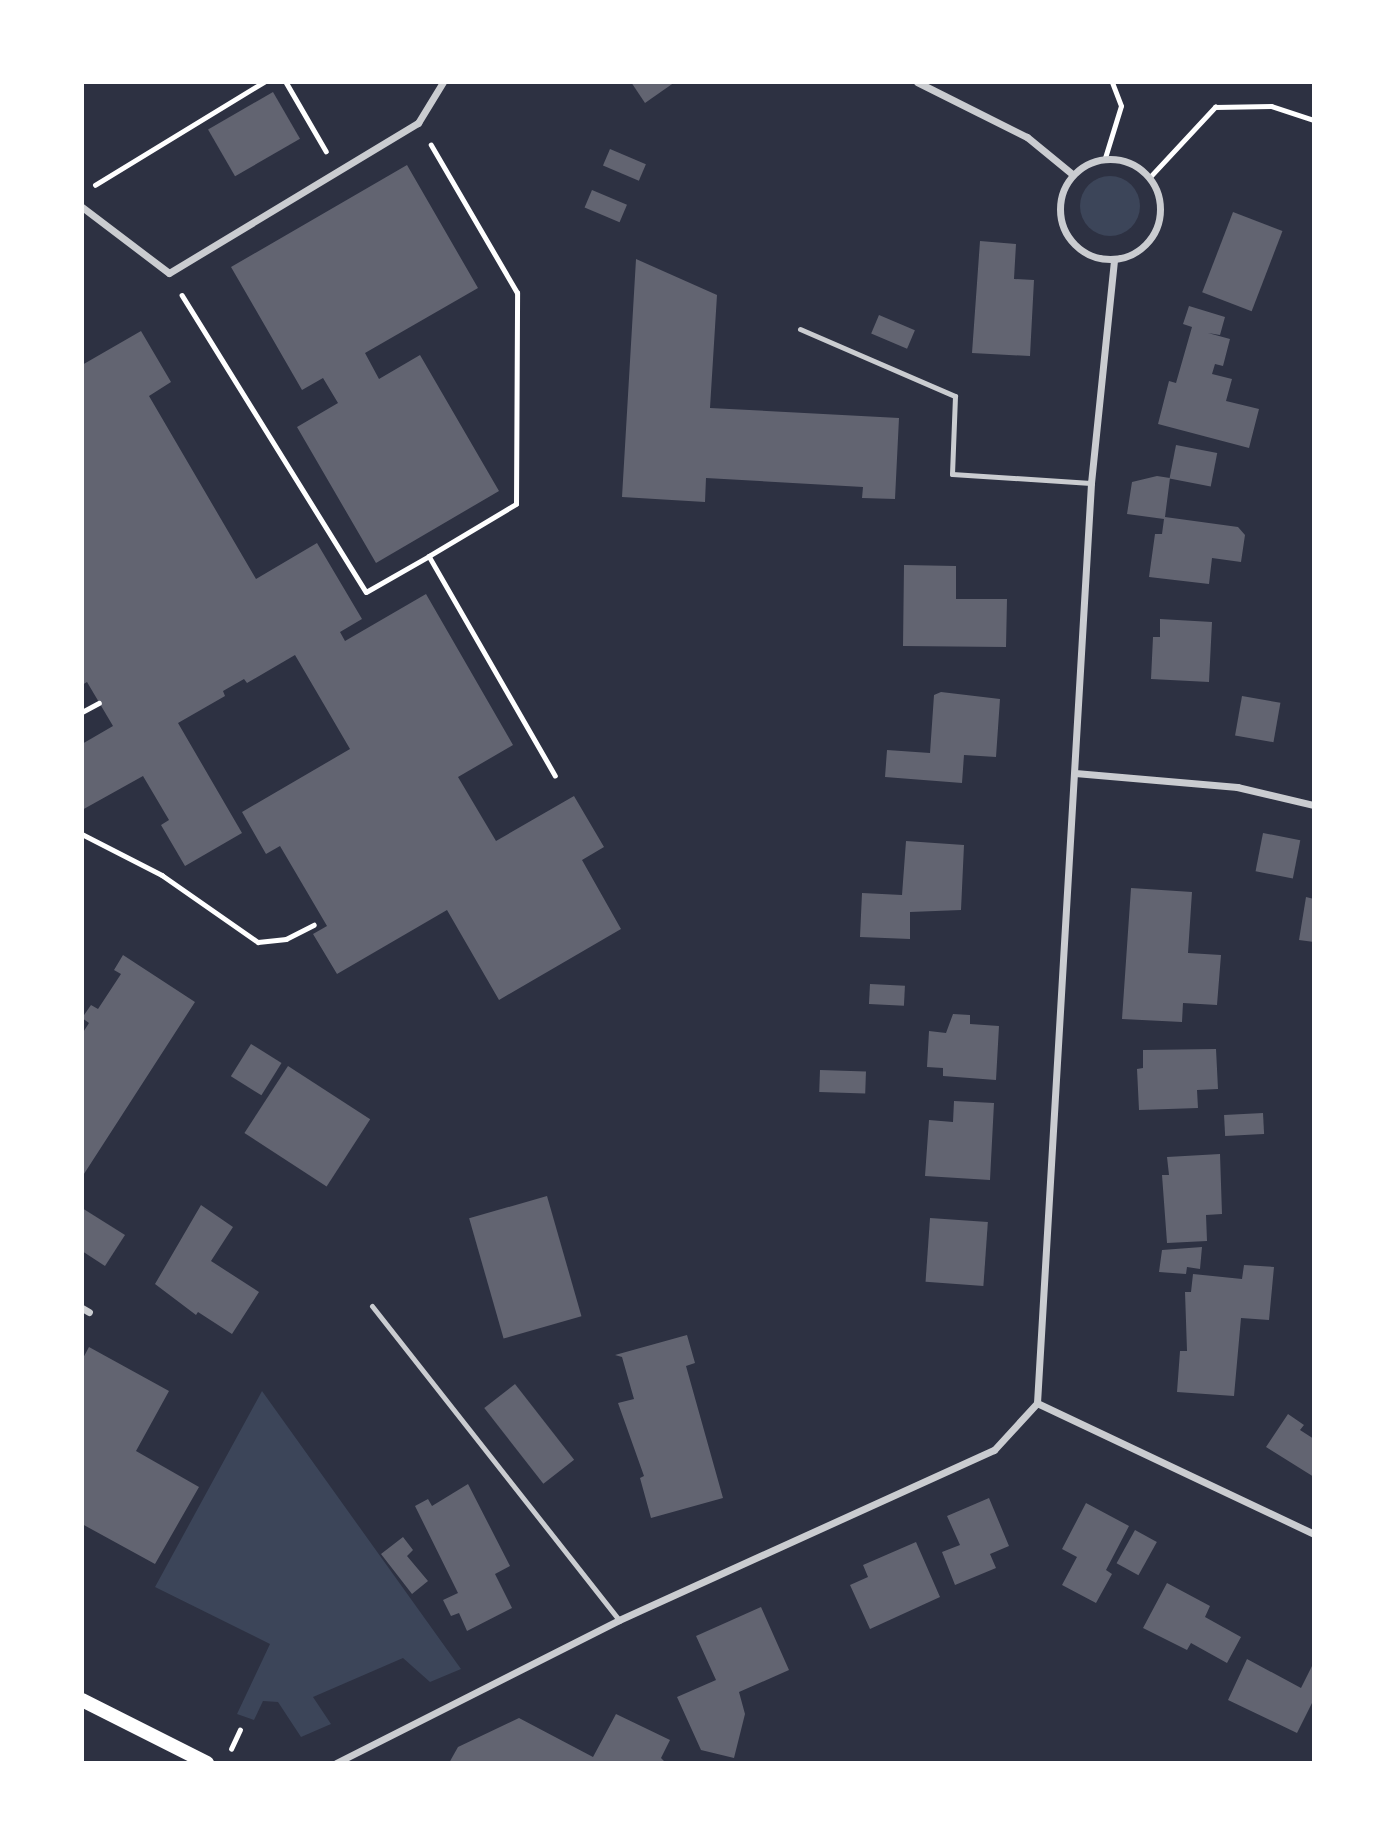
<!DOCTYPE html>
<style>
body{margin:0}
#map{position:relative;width:1396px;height:1845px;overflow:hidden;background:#2d3142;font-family:Helvetica,sans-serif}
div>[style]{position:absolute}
.green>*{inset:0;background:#3c4559}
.round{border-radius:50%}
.building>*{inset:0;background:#626471;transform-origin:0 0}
.path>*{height:4.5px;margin:-2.25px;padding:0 2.25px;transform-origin:2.25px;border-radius:2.25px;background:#fff}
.service>*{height:5px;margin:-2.5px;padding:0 2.5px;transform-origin:2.5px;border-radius:2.5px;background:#caccd0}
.minor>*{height:7px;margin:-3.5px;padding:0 3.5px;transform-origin:3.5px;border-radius:3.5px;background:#caccd0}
.minor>.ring{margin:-3.5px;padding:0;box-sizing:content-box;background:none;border:7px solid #caccd0;border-radius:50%}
.secondary>*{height:14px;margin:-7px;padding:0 7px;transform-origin:7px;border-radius:7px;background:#fff}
span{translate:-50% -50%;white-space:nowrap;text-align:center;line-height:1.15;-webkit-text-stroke:5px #fff;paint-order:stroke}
.frame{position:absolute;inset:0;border:84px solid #fff;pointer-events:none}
</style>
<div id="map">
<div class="green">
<i class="round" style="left:1080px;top:176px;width:60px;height:60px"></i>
<i style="clip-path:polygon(262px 1391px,461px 1669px,430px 1682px,403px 1658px,313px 1697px,331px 1724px,301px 1737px,278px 1702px,263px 1701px,254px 1720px,237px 1714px,270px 1644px,155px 1587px)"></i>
</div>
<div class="building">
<i style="clip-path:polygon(631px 82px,675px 82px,645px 103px)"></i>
<i style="left:273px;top:92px;width:54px;height:75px;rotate:60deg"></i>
<i style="left:610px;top:149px;width:39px;height:18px;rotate:23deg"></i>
<i style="clip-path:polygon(407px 165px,478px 288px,365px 353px,379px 379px,420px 355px,499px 491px,376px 563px,297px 427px,338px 403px,323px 378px,302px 390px,231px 267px)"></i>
<i style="left:592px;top:190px;width:38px;height:19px;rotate:23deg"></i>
<i style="left:1233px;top:212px;width:53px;height:86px;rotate:21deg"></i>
<i style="clip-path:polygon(980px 241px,1016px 244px,1014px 279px,1034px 280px,1030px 356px,972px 353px)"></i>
<i style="clip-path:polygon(636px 259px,717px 295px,710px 408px,899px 418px,895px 499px,862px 498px,863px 487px,706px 478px,705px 502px,622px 497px)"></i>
<i style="clip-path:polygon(1189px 306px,1225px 317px,1220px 335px,1208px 333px,1230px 339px,1223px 366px,1215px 364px,1212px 374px,1232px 379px,1226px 401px,1259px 409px,1249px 448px,1158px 424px,1169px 381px,1176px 383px,1192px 327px,1183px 324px)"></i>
<i style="left:879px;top:315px;width:39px;height:20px;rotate:23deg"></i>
<i style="clip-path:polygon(141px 331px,171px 382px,149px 396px,256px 579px,317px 543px,362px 619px,340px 632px,345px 641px,426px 594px,513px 745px,458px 777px,496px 841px,574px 796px,604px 847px,582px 860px,621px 929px,499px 1000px,447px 910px,337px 974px,313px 934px,327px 926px,280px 846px,266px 854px,242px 812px,350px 749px,295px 655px,247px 683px,244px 679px,223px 691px,225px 696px,178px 723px,242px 833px,185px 866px,161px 825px,169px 820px,143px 776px,82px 810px,82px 744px,113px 726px,87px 682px,82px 685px,82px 365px)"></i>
<i style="left:1176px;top:445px;width:42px;height:34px;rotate:11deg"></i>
<i style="clip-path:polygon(1157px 476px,1170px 478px,1165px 517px,1238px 527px,1245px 535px,1241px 562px,1212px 558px,1209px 584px,1149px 577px,1155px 534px,1162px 534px,1164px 519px,1127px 514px,1132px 482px)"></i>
<i style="clip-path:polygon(904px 565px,956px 566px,956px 599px,1007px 599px,1006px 647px,903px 646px)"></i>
<i style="clip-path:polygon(1160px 619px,1212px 622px,1209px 682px,1151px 679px,1153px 637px,1160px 637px)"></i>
<i style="clip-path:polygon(941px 692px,1000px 699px,996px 757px,964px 755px,962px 783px,885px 777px,887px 750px,930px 753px,934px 695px)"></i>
<i style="left:1242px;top:696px;width:39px;height:40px;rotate:10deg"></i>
<i style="left:1263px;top:833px;width:38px;height:39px;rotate:11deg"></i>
<i style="clip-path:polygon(906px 841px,964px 845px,961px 910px,910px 912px,910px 939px,860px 937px,862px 893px,902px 895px)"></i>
<i style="clip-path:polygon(1131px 888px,1192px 892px,1188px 953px,1221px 955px,1217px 1005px,1183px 1003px,1182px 1022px,1122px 1019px)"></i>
<i style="clip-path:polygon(1306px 897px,1314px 899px,1314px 942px,1299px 940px)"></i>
<i style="clip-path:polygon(123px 955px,195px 1002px,82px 1177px,82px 1034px,89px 1023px,82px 1018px,91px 1005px,98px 1009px,121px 974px,114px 970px)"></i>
<i style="left:870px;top:984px;width:35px;height:20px;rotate:3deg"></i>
<i style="clip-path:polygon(953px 1014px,970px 1015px,970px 1024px,999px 1026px,996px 1080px,943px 1076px,943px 1068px,927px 1067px,929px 1031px,946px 1033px)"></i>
<i style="left:251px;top:1044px;width:36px;height:38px;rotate:32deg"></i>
<i style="clip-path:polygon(1216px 1049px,1218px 1089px,1197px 1090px,1198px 1108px,1139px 1110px,1137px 1069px,1143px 1068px,1143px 1050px)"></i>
<i style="left:288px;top:1066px;width:98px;height:80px;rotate:33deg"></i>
<i style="left:820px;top:1070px;width:46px;height:22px;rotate:2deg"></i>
<i style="clip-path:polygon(954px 1101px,994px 1103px,990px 1180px,925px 1176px,929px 1120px,953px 1122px)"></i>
<i style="left:1263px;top:1113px;width:21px;height:39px;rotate:87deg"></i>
<i style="clip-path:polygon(1220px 1154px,1222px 1214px,1206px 1215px,1207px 1241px,1167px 1243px,1162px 1175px,1169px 1175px,1167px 1157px)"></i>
<i style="left:547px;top:1196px;width:125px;height:81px;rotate:74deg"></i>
<i style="clip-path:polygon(201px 1205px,233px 1227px,211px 1261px,259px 1292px,232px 1334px,198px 1312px,196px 1315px,155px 1284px)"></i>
<i style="clip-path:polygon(82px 1208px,125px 1235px,105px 1266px,82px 1251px)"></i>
<i style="left:930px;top:1218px;width:58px;height:64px;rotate:4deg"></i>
<i style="clip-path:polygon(1202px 1247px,1200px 1269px,1187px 1267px,1186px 1274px,1159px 1272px,1162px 1250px)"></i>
<i style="clip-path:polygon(1244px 1265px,1274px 1267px,1269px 1320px,1241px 1318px,1234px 1396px,1177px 1392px,1180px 1351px,1187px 1351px,1185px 1292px,1191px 1292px,1193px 1274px,1242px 1279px)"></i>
<i style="clip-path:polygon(687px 1335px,695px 1363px,686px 1366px,723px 1498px,651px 1518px,640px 1478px,644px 1476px,618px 1403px,634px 1399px,622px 1357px,615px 1355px)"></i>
<i style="clip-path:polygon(89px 1347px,169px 1391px,136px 1451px,199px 1487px,155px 1564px,82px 1524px,82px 1360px)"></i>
<i style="left:515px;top:1384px;width:96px;height:39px;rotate:52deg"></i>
<i style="clip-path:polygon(1288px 1414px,1304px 1425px,1300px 1430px,1314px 1439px,1314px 1477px,1266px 1447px)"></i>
<i style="clip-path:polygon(468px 1484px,510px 1566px,495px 1574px,512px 1608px,467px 1631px,459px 1613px,451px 1616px,443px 1600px,458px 1593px,415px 1506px,428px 1499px,432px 1506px)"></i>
<i style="clip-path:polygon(989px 1498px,1009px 1546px,990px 1554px,996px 1568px,955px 1585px,942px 1552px,960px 1545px,947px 1516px)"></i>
<i style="clip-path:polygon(1086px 1503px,1129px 1526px,1106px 1570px,1112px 1574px,1096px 1603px,1062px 1585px,1077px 1557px,1062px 1549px)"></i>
<i style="left:1135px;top:1530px;width:25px;height:38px;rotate:29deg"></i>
<i style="clip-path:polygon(403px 1537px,413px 1550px,407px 1556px,428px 1581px,412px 1594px,381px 1554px)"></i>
<i style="clip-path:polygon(916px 1542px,940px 1597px,870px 1629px,850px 1585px,868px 1577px,863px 1565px)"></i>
<i style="clip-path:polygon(1167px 1583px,1210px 1606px,1205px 1617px,1241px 1637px,1227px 1663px,1191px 1643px,1187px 1650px,1143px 1628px)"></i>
<i style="clip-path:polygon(761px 1607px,789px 1670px,739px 1692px,745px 1714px,734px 1758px,701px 1750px,677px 1697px,716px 1680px,696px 1636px)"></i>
<i style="clip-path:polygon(1247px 1659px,1301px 1688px,1314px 1662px,1314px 1699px,1297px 1733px,1228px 1700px)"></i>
<i style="clip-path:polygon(616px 1714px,670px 1740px,661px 1758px,666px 1763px,449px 1763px,458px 1747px,519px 1718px,593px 1757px)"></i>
</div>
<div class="path">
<i style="left:286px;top:82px;width:80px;rotate:59.9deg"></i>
<i style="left:1105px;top:158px;width:54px;rotate:-72.9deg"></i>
<i style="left:1121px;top:106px;width:26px;rotate:-111deg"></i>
<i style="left:1150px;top:177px;width:96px;rotate:-47.1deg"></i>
<i style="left:1215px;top:107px;width:56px;rotate:-1deg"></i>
<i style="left:1271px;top:106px;width:45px;rotate:18deg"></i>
<i style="left:95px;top:185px;width:198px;rotate:-31.4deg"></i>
<i style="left:182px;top:295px;width:349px;rotate:58.2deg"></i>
<i style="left:366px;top:592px;width:73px;rotate:-29.7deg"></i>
<i style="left:429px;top:556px;width:101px;rotate:-30.9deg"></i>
<i style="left:516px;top:504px;width:211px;rotate:-89.7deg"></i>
<i style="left:517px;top:293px;width:171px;rotate:-120.2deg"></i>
<i style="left:429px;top:556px;width:253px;rotate:60.1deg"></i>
<i style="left:82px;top:712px;width:19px;rotate:-28deg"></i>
<i style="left:82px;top:834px;width:90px;rotate:27.1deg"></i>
<i style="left:162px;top:875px;width:117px;rotate:34.9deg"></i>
<i style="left:258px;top:942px;width:28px;rotate:-6deg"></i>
<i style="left:286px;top:939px;width:31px;rotate:-27deg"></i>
<i style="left:231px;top:1749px;width:21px;rotate:-65deg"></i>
</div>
<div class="service">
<i style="left:800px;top:329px;width:169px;rotate:23.4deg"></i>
<i style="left:955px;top:396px;width:78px;rotate:92.2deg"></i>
<i style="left:952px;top:474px;width:139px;rotate:3.7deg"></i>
<i style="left:372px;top:1306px;width:400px;rotate:51.8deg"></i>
</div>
<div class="minor">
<i style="left:917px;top:82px;width:123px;rotate:26.6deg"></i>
<i style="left:1027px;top:137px;width:58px;rotate:39.4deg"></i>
<i class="ring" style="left:1060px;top:159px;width:93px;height:93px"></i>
<i style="left:82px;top:207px;width:109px;rotate:37.2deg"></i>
<i style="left:169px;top:273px;width:291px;rotate:-31.1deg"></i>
<i style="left:418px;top:123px;width:48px;rotate:-58.6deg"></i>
<i style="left:1075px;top:773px;width:163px;rotate:4.9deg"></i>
<i style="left:1237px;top:787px;width:79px;rotate:13.2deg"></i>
<i style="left:82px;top:1308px;width:8px;rotate:30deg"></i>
<i style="left:1037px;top:1403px;width:306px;rotate:25.3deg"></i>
<i style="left:336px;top:1763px;width:317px;rotate:-26.8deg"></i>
<i style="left:619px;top:1620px;width:412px;rotate:-24.4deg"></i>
<i style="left:994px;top:1450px;width:64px;rotate:-47.5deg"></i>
<i style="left:1037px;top:1403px;width:922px;rotate:-86.64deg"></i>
<i style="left:1091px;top:483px;width:224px;rotate:-84.1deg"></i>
</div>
<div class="secondary">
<i style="left:82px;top:1700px;width:140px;rotate:26.7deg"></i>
</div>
<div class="frame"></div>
</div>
